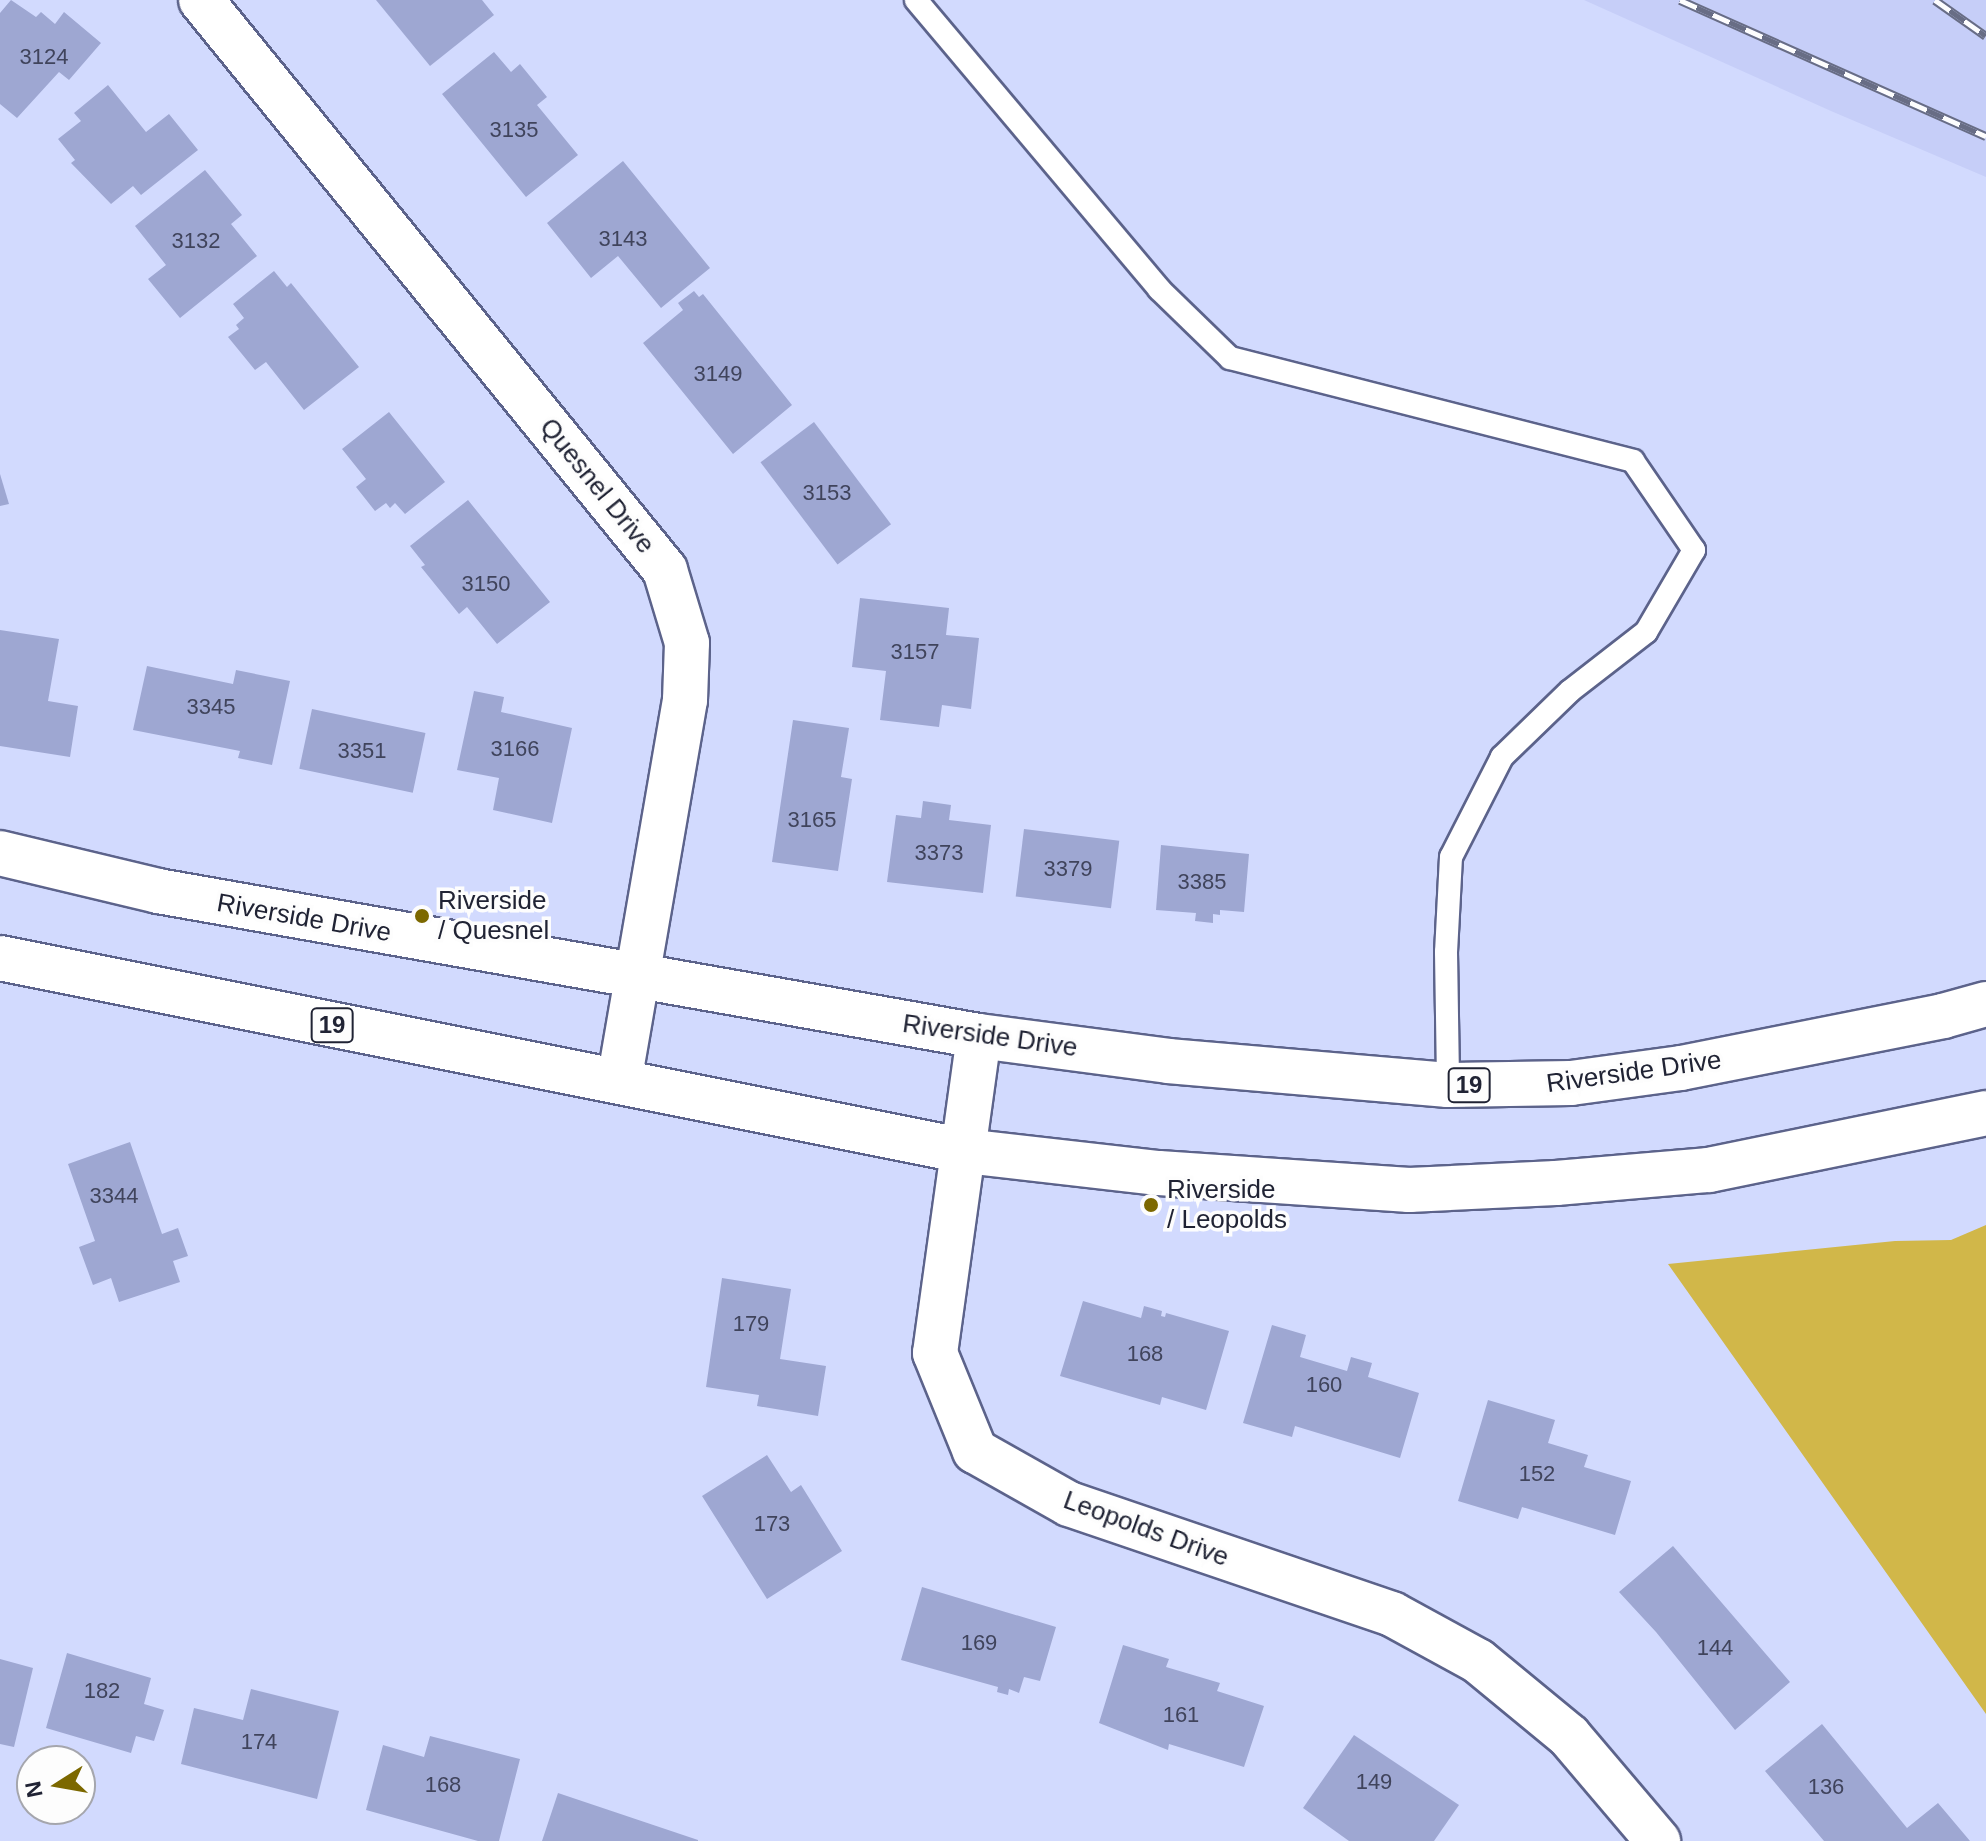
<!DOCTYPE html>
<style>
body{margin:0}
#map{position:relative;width:1986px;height:1841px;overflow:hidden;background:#d2dafe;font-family:Helvetica,sans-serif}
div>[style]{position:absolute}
.built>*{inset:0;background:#c6cef8}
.green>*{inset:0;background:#d1b749}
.building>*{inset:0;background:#9ea7d2;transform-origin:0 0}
.roads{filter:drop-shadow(2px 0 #5c638b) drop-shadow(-2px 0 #5c638b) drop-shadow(0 2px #5c638b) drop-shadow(0 -2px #5c638b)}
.lane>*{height:22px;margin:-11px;padding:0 11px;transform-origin:11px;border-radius:11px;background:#fff}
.street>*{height:44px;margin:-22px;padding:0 22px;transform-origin:22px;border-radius:22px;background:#fff}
.primary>*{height:44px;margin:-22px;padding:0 22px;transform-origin:22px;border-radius:22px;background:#fff}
.rail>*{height:9px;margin-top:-4.5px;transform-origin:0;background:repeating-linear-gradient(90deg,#fdfdfd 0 18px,#686d85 0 36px);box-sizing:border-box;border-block:2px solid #686d85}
.dots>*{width:22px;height:22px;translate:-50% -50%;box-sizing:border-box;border:4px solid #fdfdfd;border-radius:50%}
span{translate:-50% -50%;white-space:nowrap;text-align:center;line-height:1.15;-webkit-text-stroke:7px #fdfdfd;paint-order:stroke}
.number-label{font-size:22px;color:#40445c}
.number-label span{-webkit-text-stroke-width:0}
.shield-label span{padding:2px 6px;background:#fdfdfd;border:2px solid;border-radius:6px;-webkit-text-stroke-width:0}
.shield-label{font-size:24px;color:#202334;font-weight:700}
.street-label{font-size:26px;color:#202334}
.poi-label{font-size:26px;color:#202334}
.left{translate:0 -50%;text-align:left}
.north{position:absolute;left:16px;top:1745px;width:80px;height:80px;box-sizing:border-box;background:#fdfdfd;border:2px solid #a5a6ad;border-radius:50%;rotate:259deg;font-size:22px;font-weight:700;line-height:32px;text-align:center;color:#202334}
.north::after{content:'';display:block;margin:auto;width:28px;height:36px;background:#7c6800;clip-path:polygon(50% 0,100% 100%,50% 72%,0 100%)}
</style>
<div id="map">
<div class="built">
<i style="clip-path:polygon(1584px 0,1986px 0,1986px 177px,1831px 111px)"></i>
</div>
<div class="green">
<i style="clip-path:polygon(1986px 1225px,1986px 1714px,1668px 1264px,1895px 1241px,1951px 1240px)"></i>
</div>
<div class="building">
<i style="clip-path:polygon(11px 0,36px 17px,41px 12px,55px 24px,64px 12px,101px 43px,69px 80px,59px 72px,17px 118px,0 104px,0 13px)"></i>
<i style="clip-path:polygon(376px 0,482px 0,494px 15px,430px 66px)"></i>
<i style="clip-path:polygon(494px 52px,511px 72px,520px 64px,547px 97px,537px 105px,578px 155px,526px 197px,442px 94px)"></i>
<i style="clip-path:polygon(108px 85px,146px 132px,169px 114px,198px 150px,141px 195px,133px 186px,111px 204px,71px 163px,75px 160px,58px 139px,81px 121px,74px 113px)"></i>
<i style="clip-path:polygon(623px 161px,710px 268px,661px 308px,618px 256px,591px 278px,547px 223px)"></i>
<i style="clip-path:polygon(205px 170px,242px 215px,231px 224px,257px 256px,180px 318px,148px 279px,166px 265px,135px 226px)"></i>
<i style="clip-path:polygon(274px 271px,287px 287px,291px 283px,359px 367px,304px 410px,266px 362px,255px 370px,228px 337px,239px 329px,236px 325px,244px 318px,233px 304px)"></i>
<i style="clip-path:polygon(694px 291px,699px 297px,703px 294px,792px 405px,733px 454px,643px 343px,683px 310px,678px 303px)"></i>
<i style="clip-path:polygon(389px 412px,445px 482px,405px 514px,395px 503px,390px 508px,386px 503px,375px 511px,356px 487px,366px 479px,342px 449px)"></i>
<i style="left:814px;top:422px;width:128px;height:67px;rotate:53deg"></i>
<i style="clip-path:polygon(0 474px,9px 504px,0 506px)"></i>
<i style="clip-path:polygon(468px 500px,550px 602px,497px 644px,467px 607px,459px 614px,421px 567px,425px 565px,410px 546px)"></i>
<i style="clip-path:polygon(860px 598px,949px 608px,946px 635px,979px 638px,971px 709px,942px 705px,939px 727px,880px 720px,886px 671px,852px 667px)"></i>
<i style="clip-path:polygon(0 630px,59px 639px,48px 701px,78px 706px,70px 757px,0 746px)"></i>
<i style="clip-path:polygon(147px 666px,233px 684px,236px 670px,290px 681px,272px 765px,238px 758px,240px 751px,133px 730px)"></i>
<i style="clip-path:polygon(474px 691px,504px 697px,501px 712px,572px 728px,552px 823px,493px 810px,499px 778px,457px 770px)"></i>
<i style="left:312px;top:709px;width:116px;height:61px;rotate:12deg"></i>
<i style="clip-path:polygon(793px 720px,849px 728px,841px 777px,852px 779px,838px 871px,772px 862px)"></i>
<i style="clip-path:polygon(923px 801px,951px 805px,949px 820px,991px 825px,983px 893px,887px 882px,896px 815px,921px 818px)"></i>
<i style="left:1024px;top:829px;width:96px;height:68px;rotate:7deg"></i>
<i style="clip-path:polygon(1161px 845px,1249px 854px,1244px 912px,1220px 910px,1220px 915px,1213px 914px,1213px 923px,1195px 921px,1196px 913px,1156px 910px)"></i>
<i style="clip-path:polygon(130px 1142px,162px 1234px,178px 1228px,188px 1256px,173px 1261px,180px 1282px,119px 1302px,111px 1278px,93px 1285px,79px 1247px,95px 1241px,68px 1164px)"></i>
<i style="clip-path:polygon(722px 1278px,791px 1289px,780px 1359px,826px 1366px,818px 1416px,757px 1406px,759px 1395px,706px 1387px)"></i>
<i style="clip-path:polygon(1083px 1301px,1141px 1318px,1144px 1306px,1162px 1311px,1161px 1316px,1165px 1317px,1166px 1313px,1229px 1331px,1206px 1410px,1162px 1397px,1160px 1405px,1060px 1376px)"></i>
<i style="clip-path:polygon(1272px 1325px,1306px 1335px,1300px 1357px,1347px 1371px,1351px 1357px,1372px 1363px,1368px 1377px,1419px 1393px,1400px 1458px,1295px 1426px,1292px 1437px,1243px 1423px)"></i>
<i style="clip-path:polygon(1488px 1400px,1555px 1420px,1548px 1443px,1588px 1455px,1584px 1467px,1631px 1481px,1615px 1535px,1522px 1507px,1518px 1519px,1458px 1501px)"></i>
<i style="clip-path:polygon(767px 1455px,791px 1492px,801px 1485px,842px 1551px,767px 1599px,702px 1496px)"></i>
<i style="clip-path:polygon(1673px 1546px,1790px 1682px,1735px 1730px,1656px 1632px,1619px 1592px)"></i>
<i style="clip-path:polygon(922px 1587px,1056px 1627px,1040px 1681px,1024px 1677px,1019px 1693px,1009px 1689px,1008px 1695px,997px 1692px,998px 1687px,901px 1660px)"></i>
<i style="clip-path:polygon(1123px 1645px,1169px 1659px,1166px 1667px,1220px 1683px,1217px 1691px,1264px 1706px,1244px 1767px,1169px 1744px,1168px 1750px,1099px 1723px)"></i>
<i style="clip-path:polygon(67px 1653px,151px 1678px,144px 1704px,164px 1710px,154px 1741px,136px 1736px,131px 1753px,46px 1728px)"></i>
<i style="clip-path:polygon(0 1659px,33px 1668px,14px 1747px,0 1744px)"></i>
<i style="clip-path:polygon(251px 1689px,339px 1711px,317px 1799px,181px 1764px,194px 1708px,243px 1720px)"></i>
<i style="clip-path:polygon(1822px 1724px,1907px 1828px,1938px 1803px,1970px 1841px,1824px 1841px,1765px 1771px)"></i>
<i style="clip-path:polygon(1354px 1735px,1459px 1805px,1434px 1841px,1349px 1841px,1303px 1808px)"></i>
<i style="clip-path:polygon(430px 1736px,520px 1759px,499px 1841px,478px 1841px,366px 1810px,383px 1745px,424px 1757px)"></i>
<i style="clip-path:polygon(558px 1793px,698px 1840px,698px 1841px,542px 1841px)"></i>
</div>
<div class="roads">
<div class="lane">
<i style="left:916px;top:0;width:378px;rotate:49.9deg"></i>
<i style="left:1159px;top:289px;width:99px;rotate:44.2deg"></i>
<i style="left:1230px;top:358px;width:416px;rotate:14.3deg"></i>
<i style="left:1633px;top:461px;width:108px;rotate:55.6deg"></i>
<i style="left:1694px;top:550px;width:95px;rotate:120.3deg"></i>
<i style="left:1646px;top:632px;width:96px;rotate:142.2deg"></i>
<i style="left:1570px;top:691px;width:95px;rotate:135.9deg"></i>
<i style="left:1502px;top:757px;width:112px;rotate:117deg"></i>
<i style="left:1451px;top:857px;width:95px;rotate:93deg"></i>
<i style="left:1446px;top:952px;width:133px;rotate:89.1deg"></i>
</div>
<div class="street">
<i style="left:201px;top:0;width:735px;rotate:50.85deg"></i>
<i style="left:665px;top:570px;width:76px;rotate:73.2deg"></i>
<i style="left:687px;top:643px;width:57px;rotate:92deg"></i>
<i style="left:685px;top:700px;width:387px;rotate:99.8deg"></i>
<i style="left:979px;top:1036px;width:320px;rotate:97.9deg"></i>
<i style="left:935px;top:1353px;width:106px;rotate:67.8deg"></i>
<i style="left:975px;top:1451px;width:108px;rotate:29.4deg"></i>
<i style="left:1069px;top:1504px;width:341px;rotate:18.8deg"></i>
<i style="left:1392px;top:1614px;width:98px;rotate:28.7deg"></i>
<i style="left:1478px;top:1661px;width:118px;rotate:39.5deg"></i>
<i style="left:1569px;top:1736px;width:138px;rotate:49.7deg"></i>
</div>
<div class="primary">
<i style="left:0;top:853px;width:163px;rotate:13.5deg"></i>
<i style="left:158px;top:891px;width:834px;rotate:10.02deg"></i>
<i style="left:979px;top:1036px;width:191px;rotate:7.5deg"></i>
<i style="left:1168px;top:1061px;width:281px;rotate:4.9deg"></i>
<i style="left:1448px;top:1085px;width:123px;rotate:-0.9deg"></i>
<i style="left:1571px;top:1083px;width:111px;rotate:-7.8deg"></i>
<i style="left:1681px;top:1068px;width:267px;rotate:-11.2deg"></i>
<i style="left:1943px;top:1016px;width:45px;rotate:-15.6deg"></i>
<i style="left:0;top:958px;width:984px;rotate:11.31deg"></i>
<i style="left:965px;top:1151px;width:195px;rotate:6.5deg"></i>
<i style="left:1159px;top:1173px;width:251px;rotate:3.9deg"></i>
<i style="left:1409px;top:1190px;width:147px;rotate:-2.7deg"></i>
<i style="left:1556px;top:1183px;width:154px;rotate:-4.9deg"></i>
<i style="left:1709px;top:1170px;width:283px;rotate:-11.6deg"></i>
</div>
</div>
<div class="rail">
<i style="left:1680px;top:0;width:335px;rotate:24deg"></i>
<i style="left:1935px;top:0;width:62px;rotate:35.2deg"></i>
</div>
<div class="dots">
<i style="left:422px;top:916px;background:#7c6800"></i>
<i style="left:1151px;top:1205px;background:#7c6800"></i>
</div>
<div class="number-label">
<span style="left:44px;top:57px">3124</span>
<span style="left:514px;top:130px">3135</span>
<span style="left:623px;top:239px">3143</span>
<span style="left:196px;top:241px">3132</span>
<span style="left:718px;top:374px">3149</span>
<span style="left:827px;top:493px">3153</span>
<span style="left:486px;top:584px">3150</span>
<span style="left:915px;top:652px">3157</span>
<span style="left:211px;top:707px">3345</span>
<span style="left:515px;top:749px">3166</span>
<span style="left:362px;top:751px">3351</span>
<span style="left:812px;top:820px">3165</span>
<span style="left:939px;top:853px">3373</span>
<span style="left:1068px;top:869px">3379</span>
<span style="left:1202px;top:882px">3385</span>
<span style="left:114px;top:1196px">3344</span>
<span style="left:751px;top:1324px">179</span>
<span style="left:1145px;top:1354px">168</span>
<span style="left:1324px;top:1385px">160</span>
<span style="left:1537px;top:1474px">152</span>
<span style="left:772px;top:1524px">173</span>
<span style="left:979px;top:1643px">169</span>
<span style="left:1715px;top:1648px">144</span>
<span style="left:102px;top:1691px">182</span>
<span style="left:1181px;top:1715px">161</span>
<span style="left:259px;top:1742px">174</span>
<span style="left:1374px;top:1782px">149</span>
<span style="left:443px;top:1785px">168</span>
<span style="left:1826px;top:1787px">136</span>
</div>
<div class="shield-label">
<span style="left:332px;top:1025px">19</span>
<span style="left:1469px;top:1085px">19</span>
</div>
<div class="street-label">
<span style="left:597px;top:486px;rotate:51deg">Quesnel Drive</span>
<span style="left:304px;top:918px;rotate:10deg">Riverside Drive</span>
<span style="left:990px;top:1036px;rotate:8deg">Riverside Drive</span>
<span style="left:1634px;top:1072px;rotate:-8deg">Riverside Drive</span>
<span style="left:1146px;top:1529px;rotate:20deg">Leopolds Drive</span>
</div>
<div class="poi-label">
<span class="left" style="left:438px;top:916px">Riverside<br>/ Quesnel</span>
<span class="left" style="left:1167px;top:1205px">Riverside<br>/ Leopolds</span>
</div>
<div class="north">N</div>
</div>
